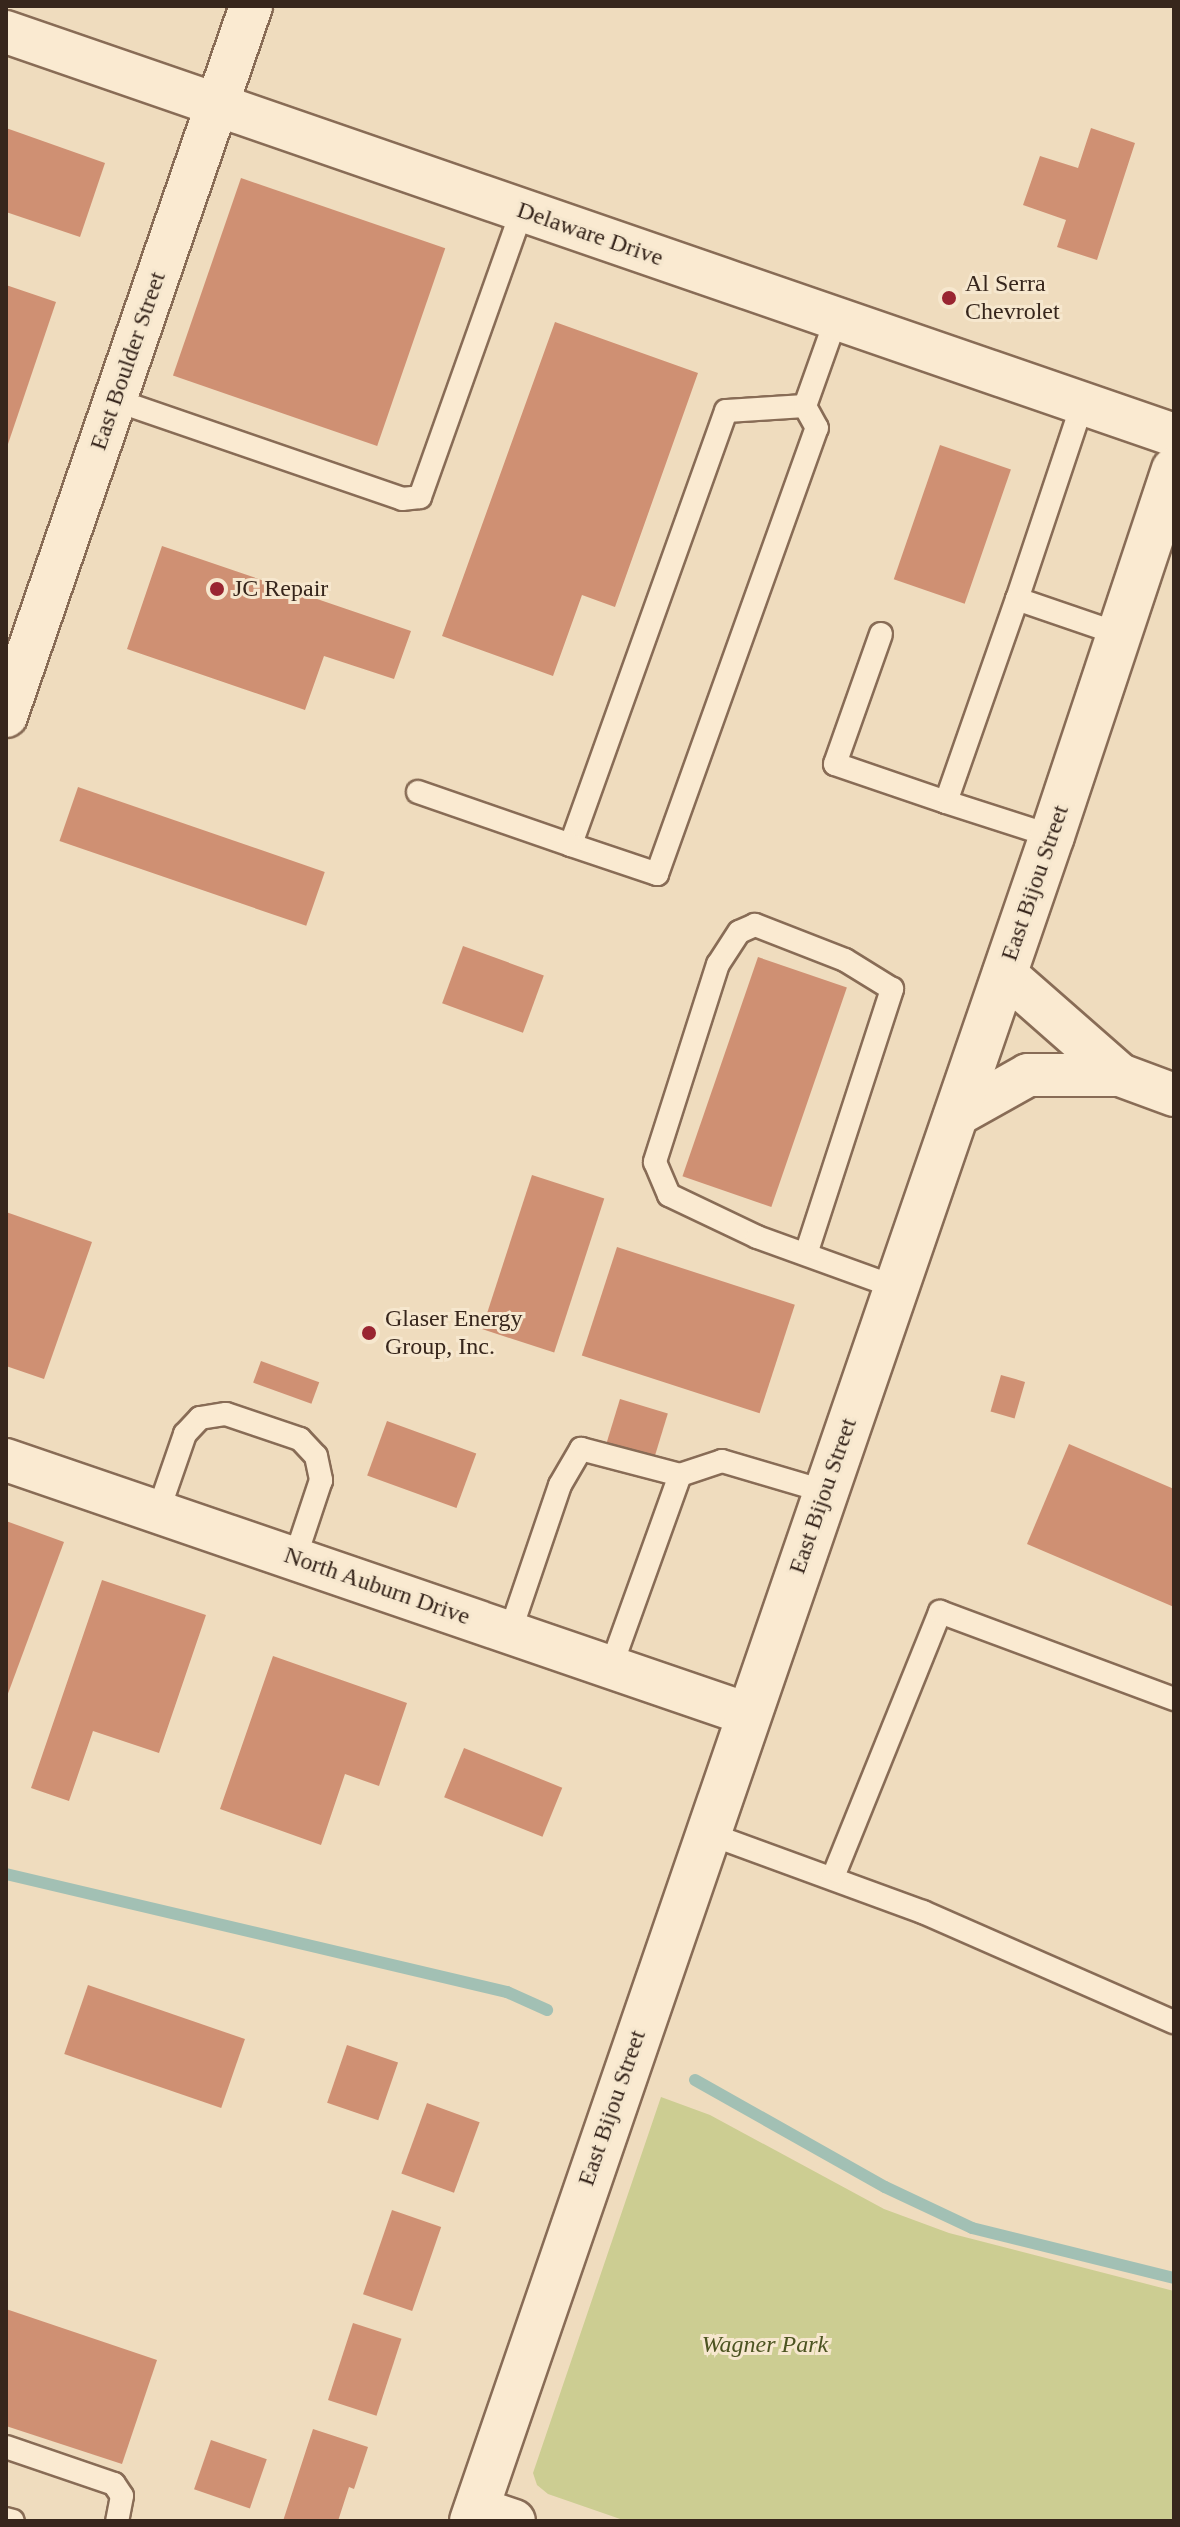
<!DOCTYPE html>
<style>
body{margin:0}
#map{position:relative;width:1180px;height:2527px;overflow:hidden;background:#efdcbe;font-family:Georgia,serif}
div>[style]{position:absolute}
.green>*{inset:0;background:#cccd92}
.stream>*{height:12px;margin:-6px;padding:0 6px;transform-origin:6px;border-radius:6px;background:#a2c0b4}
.building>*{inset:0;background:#cf9073;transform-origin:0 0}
.roads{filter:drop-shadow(2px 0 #886c56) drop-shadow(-2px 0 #886c56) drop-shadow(0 2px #886c56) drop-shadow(0 -2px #886c56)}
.lane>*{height:22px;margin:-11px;padding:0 11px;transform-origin:11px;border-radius:11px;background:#faead1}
.street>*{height:42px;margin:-21px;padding:0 21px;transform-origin:21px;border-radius:21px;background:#faead1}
.secondary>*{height:44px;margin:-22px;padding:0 22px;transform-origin:22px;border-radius:22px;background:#faead1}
.dots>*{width:22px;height:22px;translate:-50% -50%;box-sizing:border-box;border:4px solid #f6e7ce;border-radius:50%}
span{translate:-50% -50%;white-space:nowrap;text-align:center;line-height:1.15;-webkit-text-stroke:6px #f6e7ce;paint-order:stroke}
.street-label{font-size:24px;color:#37261c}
.poi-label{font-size:24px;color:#37261c}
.left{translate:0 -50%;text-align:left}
.park-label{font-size:24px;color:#4c5421;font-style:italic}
.frame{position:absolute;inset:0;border:8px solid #37261c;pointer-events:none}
</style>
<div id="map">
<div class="green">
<i style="clip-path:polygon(661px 2097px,710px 2115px,884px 2209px,949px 2233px,1174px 2291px,1174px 2521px,626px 2521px,548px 2494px,537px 2485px,533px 2473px)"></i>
</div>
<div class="stream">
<i style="left:6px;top:1874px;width:515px;rotate:13.25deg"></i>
<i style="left:507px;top:1992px;width:44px;rotate:24.2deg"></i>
<i style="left:695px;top:2080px;width:218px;rotate:29.4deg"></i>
<i style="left:885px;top:2187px;width:96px;rotate:25.2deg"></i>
<i style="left:972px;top:2228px;width:208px;rotate:13.9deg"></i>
</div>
<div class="building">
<i style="clip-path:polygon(6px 128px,105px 163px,80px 237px,6px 212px)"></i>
<i style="clip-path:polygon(1091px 128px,1135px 143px,1097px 260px,1057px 247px,1066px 220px,1023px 205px,1040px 156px,1078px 168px)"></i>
<i style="left:241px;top:178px;width:216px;height:209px;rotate:19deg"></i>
<i style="clip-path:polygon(6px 285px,56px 302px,7px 447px,6px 447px)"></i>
<i style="clip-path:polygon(555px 322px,698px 373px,615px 607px,582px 595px,553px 676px,442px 636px)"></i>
<i style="left:940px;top:445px;width:75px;height:142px;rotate:19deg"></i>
<i style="clip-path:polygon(162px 546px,411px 631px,394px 679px,324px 656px,305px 710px,127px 649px)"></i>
<i style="left:78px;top:787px;width:261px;height:57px;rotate:19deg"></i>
<i style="left:463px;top:946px;width:86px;height:61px;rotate:20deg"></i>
<i style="left:758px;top:957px;width:94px;height:232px;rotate:19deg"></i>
<i style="left:532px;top:1175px;width:76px;height:162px;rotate:18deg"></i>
<i style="clip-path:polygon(6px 1212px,92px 1242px,44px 1379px,6px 1366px)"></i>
<i style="left:617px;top:1247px;width:187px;height:114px;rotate:18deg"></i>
<i style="left:261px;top:1361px;width:62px;height:23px;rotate:20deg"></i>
<i style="left:1001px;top:1375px;width:25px;height:38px;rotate:16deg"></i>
<i style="left:620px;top:1399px;width:50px;height:48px;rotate:17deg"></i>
<i style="left:387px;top:1421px;width:95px;height:58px;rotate:20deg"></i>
<i style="clip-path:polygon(1069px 1444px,1174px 1489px,1174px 1607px,1027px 1544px)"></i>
<i style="clip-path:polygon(6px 1521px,64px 1542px,6px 1699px)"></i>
<i style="clip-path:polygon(102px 1580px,206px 1615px,159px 1753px,93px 1731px,69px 1801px,31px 1788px)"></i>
<i style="clip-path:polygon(273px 1656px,407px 1703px,379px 1786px,345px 1774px,321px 1845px,220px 1809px)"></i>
<i style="left:464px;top:1748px;width:106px;height:53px;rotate:22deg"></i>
<i style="left:88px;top:1985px;width:166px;height:73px;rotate:19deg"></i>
<i style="left:347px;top:2045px;width:54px;height:61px;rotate:19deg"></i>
<i style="left:427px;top:2103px;width:56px;height:75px;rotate:20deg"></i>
<i style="left:392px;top:2210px;width:52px;height:89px;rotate:19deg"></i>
<i style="clip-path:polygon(6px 2309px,157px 2360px,122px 2464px,6px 2426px)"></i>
<i style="left:353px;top:2323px;width:51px;height:81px;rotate:18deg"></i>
<i style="clip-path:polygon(313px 2429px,368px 2447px,354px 2489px,349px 2487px,338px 2521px,283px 2521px)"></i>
<i style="left:211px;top:2440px;width:59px;height:52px;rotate:19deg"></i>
</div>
<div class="roads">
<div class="lane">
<i style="left:115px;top:400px;width:304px;rotate:19deg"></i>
<i style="left:402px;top:499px;width:18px;rotate:-6deg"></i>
<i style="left:420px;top:497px;width:304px;rotate:-70.4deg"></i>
<i style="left:1082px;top:405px;width:205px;rotate:108.5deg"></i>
<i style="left:1017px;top:599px;width:108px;rotate:18.9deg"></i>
<i style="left:805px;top:406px;width:79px;rotate:176.4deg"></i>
<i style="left:726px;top:411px;width:461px;rotate:109.7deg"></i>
<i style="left:571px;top:845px;width:91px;rotate:18.6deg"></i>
<i style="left:657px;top:874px;width:474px;rotate:-70.3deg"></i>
<i style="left:817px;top:428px;width:25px;rotate:-119deg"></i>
<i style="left:805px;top:406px;width:92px;rotate:-70.4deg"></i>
<i style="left:1017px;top:599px;width:215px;rotate:109.3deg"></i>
<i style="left:946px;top:802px;width:111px;rotate:17.8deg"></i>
<i style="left:881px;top:634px;width:138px;rotate:109.5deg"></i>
<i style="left:835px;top:764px;width:117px;rotate:18.9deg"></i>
<i style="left:418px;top:792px;width:162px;rotate:19.1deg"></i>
<i style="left:806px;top:1254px;width:279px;rotate:-72deg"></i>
<i style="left:892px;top:989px;width:55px;rotate:-148.3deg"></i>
<i style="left:845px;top:960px;width:97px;rotate:-158.7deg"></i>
<i style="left:755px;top:925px;width:17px;rotate:156deg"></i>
<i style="left:739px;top:932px;width:38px;rotate:123deg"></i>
<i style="left:718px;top:964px;width:208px;rotate:107.7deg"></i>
<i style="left:655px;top:1162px;width:36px;rotate:67deg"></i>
<i style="left:669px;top:1195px;width:98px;rotate:25.5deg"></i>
<i style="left:757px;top:1237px;width:147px;rotate:19.9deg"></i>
<i style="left:680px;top:1475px;width:44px;rotate:-18.4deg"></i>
<i style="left:722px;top:1461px;width:106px;rotate:16.4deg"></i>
<i style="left:158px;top:1512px;width:83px;rotate:-70.9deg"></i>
<i style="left:185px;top:1434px;width:22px;rotate:-47deg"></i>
<i style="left:200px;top:1418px;width:26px;rotate:-9deg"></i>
<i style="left:226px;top:1414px;width:78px;rotate:18.7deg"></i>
<i style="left:300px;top:1439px;width:23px;rotate:47deg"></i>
<i style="left:316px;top:1456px;width:25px;rotate:78deg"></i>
<i style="left:321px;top:1480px;width:82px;rotate:108.4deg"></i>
<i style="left:510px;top:1632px;width:155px;rotate:-71.2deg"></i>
<i style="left:560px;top:1485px;width:42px;rotate:-59.7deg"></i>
<i style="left:581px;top:1449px;width:102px;rotate:14.7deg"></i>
<i style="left:680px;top:1475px;width:204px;rotate:109.8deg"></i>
<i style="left:707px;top:1833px;width:230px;rotate:20.1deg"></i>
<i style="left:923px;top:1912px;width:274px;rotate:23.7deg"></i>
<i style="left:833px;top:1877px;width:286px;rotate:-68deg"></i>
<i style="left:940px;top:1612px;width:250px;rotate:20.4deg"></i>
<i style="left:6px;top:2447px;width:114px;rotate:18.9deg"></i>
<i style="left:114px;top:2484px;width:14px;rotate:56deg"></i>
<i style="left:122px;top:2496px;width:25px;rotate:101deg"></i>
<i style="left:6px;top:2519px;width:7px;rotate:16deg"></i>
</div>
<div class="street">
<i style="left:6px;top:32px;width:1236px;rotate:19.04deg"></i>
<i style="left:6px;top:716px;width:751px;rotate:-70.96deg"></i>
<i style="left:1004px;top:973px;width:154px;rotate:41.3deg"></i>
<i style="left:955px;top:1116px;width:84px;rotate:-29.3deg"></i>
<i style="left:1028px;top:1075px;width:92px"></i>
<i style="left:1120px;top:1075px;width:58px;rotate:20.3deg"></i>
<i style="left:6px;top:1460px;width:783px;rotate:18.92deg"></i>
<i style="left:476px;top:2508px;width:40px;rotate:18.9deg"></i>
</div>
<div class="secondary">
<i style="left:472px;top:2521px;width:1782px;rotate:-71.01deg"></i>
<i style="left:1052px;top:836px;width:386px;rotate:-71.6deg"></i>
</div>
</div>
<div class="dots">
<i style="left:949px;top:298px;background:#992531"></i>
<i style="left:217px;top:589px;background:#992531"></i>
<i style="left:369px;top:1333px;background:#992531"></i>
</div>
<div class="street-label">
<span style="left:590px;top:234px;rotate:19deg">Delaware Drive</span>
<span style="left:128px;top:361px;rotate:-71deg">East Boulder Street</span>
<span style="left:1035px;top:883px;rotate:-71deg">East Bijou Street</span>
<span style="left:823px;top:1496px;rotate:-71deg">East Bijou Street</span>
<span style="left:377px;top:1586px;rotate:19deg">North Auburn Drive</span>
<span style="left:612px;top:2108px;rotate:-71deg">East Bijou Street</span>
</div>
<div class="poi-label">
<span class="left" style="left:965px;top:298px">Al Serra<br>Chevrolet</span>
<span class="left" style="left:233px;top:589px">JC Repair</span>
<span class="left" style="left:385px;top:1333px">Glaser Energy<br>Group, Inc.</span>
</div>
<div class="park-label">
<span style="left:765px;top:2345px">Wagner Park</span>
</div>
<div class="frame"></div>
</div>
